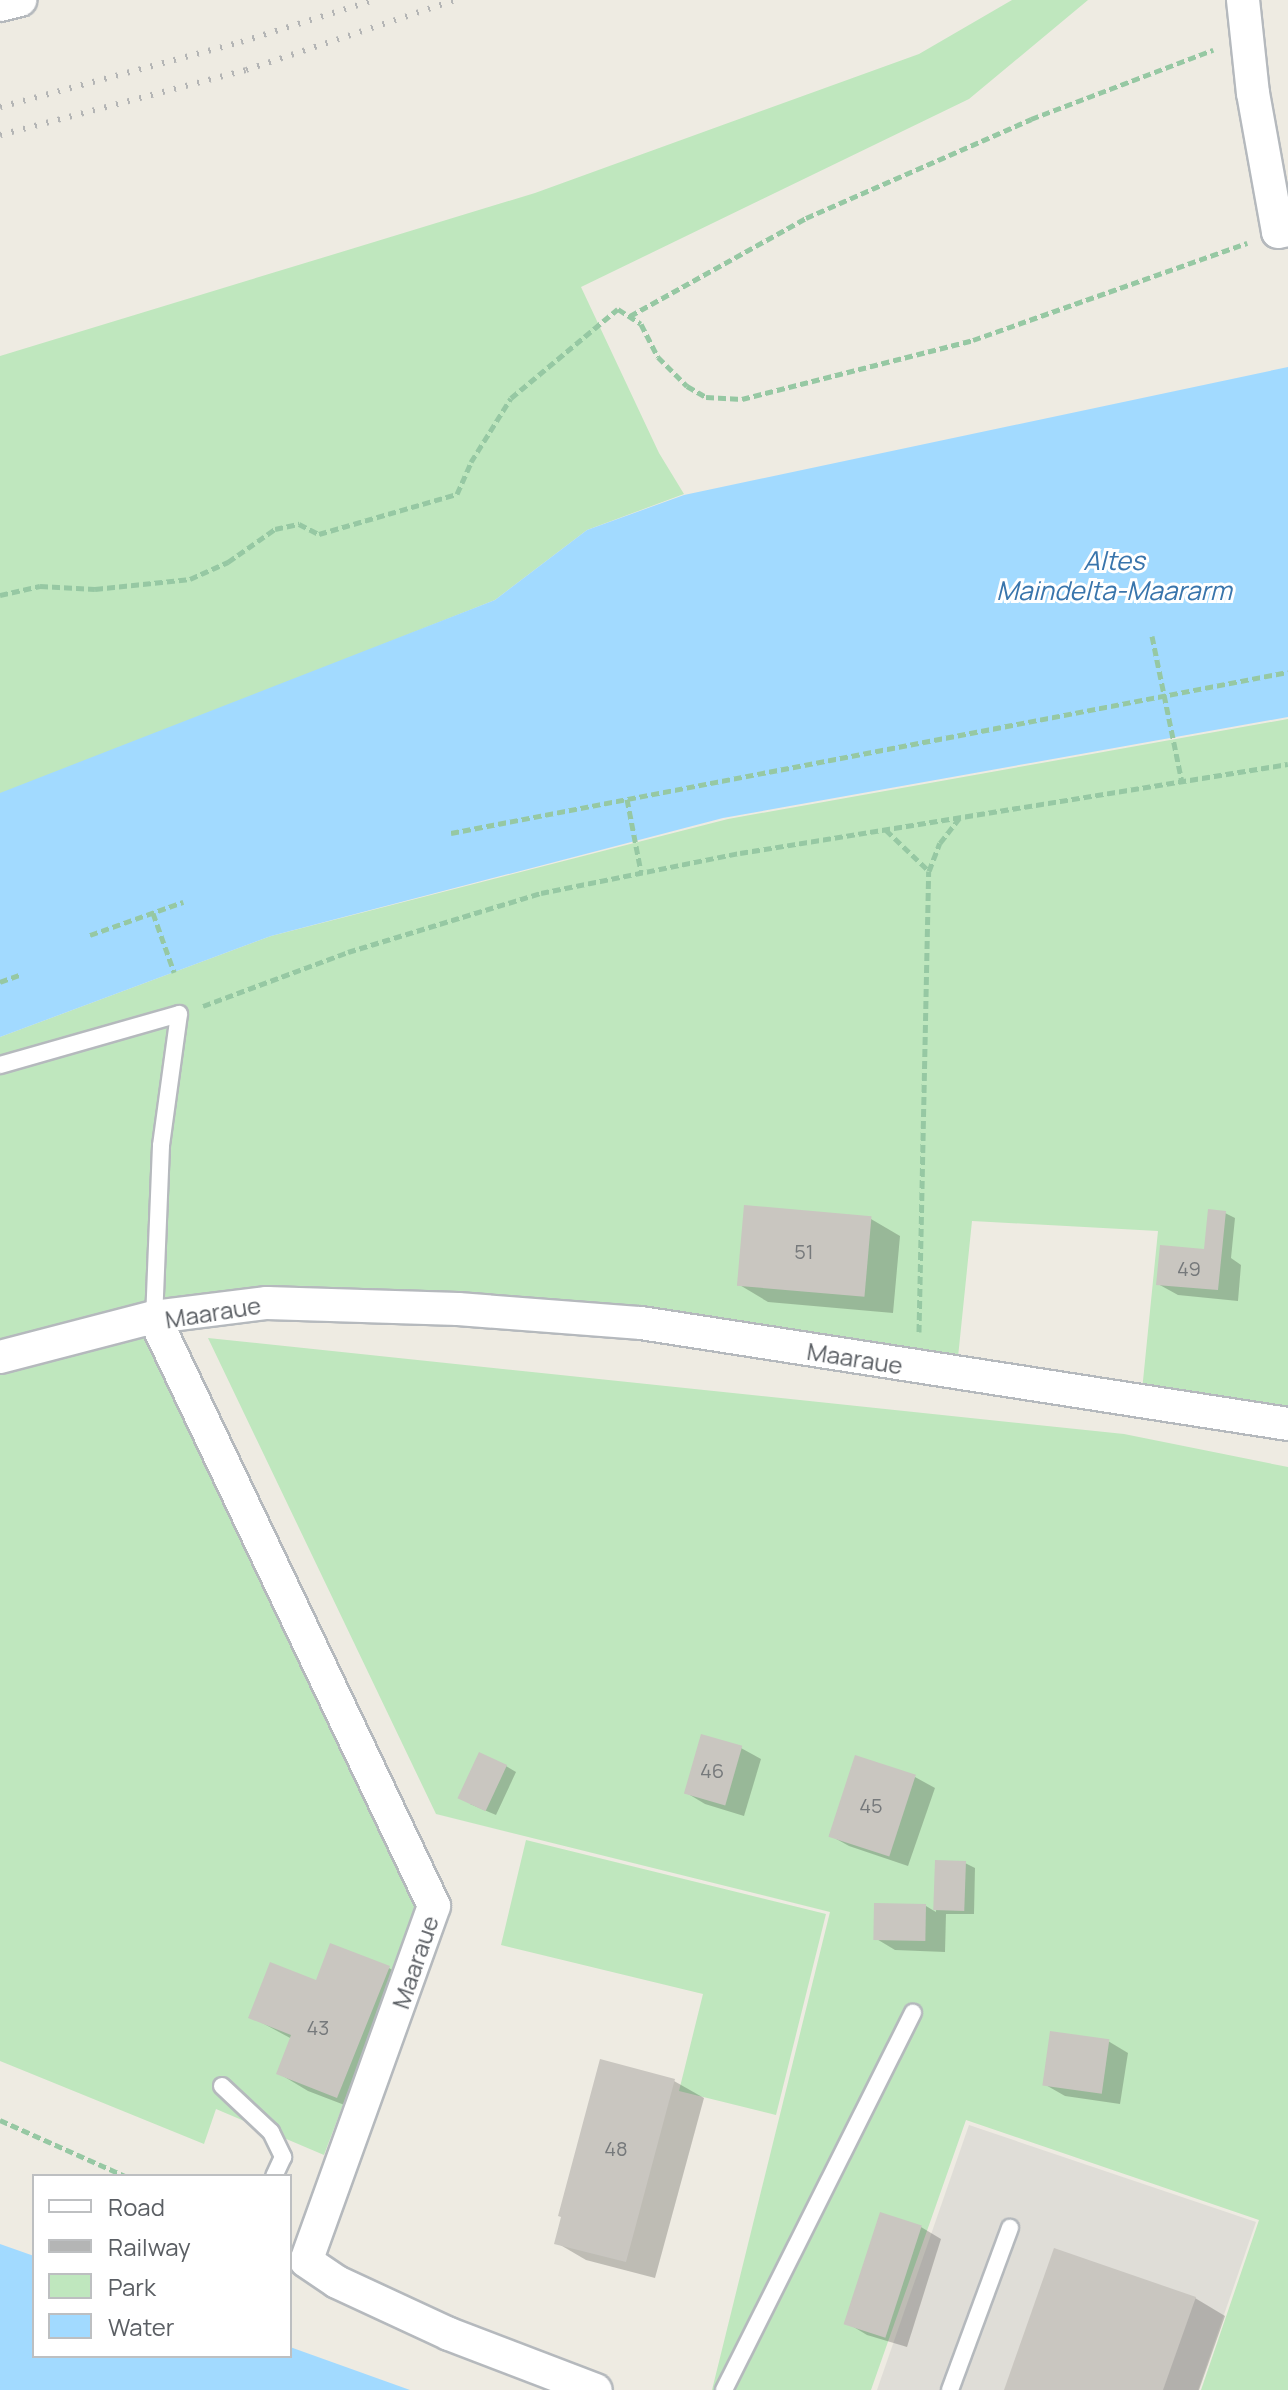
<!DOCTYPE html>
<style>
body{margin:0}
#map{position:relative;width:1288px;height:2390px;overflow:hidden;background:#eeebe2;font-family:Manrope,sans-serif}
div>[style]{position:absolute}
.industrial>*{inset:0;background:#dfddd7}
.green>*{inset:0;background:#bfe7be}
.water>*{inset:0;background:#a2daff}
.shadow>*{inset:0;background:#0003}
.building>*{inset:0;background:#c9c6c0;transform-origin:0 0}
.path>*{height:5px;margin-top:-2.5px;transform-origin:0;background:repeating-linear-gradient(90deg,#96c8a3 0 8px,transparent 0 12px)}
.roads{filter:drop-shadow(2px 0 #b5b9bd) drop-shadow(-2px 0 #b5b9bd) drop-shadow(0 2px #b5b9bd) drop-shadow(0 -2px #b5b9bd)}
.service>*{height:16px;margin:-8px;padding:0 8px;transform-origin:8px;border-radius:8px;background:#fff}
.minor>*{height:32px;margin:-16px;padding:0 16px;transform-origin:16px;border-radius:16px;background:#fff}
.rail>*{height:6px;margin-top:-3px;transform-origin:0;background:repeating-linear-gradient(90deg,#b4b5b5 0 2px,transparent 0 12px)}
span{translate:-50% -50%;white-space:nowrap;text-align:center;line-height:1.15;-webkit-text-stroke:6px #fff;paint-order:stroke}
.number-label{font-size:20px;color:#76797b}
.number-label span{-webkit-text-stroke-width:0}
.street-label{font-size:24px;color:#5b5f64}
.water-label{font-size:26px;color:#3975ac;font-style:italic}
.legend{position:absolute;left:32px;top:2174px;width:260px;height:184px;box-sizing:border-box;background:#fff;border:2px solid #bdbfc1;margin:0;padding:10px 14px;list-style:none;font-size:24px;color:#5b5f64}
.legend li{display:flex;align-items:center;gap:16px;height:40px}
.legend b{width:40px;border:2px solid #bdbfc1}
</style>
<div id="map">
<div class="industrial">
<i style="clip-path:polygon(969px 2125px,1256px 2222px,1198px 2390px,877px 2390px)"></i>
</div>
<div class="green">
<i style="clip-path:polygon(1012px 0,1088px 0,969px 99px,581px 287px,659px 453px,684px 494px,587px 530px,495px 600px,0 796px,0 356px,535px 193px,919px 54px)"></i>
<i style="clip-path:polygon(1288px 719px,1288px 1416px,1142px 1391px,1158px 1231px,972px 1221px,957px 1367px,641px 1323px,267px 1303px,0 1357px,0 1037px,271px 936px,728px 819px)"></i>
<i style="clip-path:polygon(150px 1330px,418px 1906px,324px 2155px,216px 2109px,204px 2144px,0 2061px,0 1368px)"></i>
<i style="clip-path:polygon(208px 1338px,1124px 1434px,1288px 1467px,1288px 2390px,1201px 2390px,1259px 2220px,966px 2120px,871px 2390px,712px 2390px,830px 1912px,436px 1814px)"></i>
<i style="clip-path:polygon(526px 1840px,826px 1914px,776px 2115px,679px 2091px,703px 1994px,501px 1945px)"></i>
</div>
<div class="water">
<i style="clip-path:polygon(1288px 367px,1288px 717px,723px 818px,271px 936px,0 1037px,0 793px,495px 600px,587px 530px,684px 495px)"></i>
<i style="clip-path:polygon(0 2244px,34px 2256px,34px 2356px,290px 2356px,290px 2347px,410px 2390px,0 2390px)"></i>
</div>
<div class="shadow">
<i style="clip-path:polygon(1225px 1213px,1235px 1218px,1231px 1258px,1241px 1265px,1238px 1301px,1178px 1295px,1158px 1284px,1214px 1252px)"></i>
<i style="clip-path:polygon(871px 1219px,900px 1236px,893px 1313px,768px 1302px,738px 1284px)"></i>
<i style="clip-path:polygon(741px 1748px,761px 1759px,744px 1816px,705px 1804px,685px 1792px)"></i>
<i style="clip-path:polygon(506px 1766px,516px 1772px,496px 1815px,470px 1804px)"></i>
<i style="clip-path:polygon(915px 1777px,935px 1788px,908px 1866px,849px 1846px,829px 1835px)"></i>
<i style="clip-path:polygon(937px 1862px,965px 1863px,975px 1868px,974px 1914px,946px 1914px,945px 1952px,895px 1950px,875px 1938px,926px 1906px,936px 1912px)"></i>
<i style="clip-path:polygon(389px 1968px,419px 1985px,368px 2114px,308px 2091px,278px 2073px,292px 2039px,251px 2017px)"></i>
<i style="clip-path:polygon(1108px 2041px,1128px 2053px,1120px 2104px,1065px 2096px,1044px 2084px)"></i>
<i style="clip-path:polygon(674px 2081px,704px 2098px,655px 2278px,586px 2260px,557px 2243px)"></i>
<i style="clip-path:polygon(921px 2227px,941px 2239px,907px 2347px,867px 2335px,847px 2323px)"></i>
<i style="clip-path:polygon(1195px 2298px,1225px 2316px,1199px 2390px,1007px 2390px)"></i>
</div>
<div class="building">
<i style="left:744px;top:1205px;width:128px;height:81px;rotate:5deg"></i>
<i style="clip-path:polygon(1208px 1209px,1226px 1211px,1218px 1290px,1156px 1285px,1160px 1245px,1204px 1249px)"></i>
<i style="left:701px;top:1734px;width:43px;height:62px;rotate:16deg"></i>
<i style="left:479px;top:1752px;width:31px;height:51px;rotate:25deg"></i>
<i style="left:855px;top:1755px;width:64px;height:86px;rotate:18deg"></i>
<i style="left:935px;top:1860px;width:31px;height:50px;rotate:2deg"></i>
<i style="left:874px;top:1903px;width:52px;height:37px;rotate:1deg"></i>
<i style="clip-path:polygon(330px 1943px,390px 1966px,337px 2098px,276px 2074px,291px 2035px,248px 2018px,270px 1962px,316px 1980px)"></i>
<i style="left:1050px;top:2031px;width:60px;height:55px;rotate:8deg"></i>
<i style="clip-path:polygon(600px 2059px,675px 2079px,626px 2262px,554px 2244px,561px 2217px,558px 2216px)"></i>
<i style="left:880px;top:2212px;width:44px;height:118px;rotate:18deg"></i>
<i style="clip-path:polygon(1054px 2248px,1196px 2297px,1163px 2390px,1004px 2390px)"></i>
</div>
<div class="path">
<i style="left:630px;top:316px;width:201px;rotate:-29.1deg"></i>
<i style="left:806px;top:218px;width:246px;rotate:-23.7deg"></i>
<i style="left:1031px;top:119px;width:195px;rotate:-20.8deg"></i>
<i style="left:0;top:595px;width:41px;rotate:-12.7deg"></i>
<i style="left:40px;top:586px;width:55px;rotate:3.1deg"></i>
<i style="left:95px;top:589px;width:96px;rotate:-6deg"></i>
<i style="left:190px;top:579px;width:42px;rotate:-24.1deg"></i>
<i style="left:228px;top:562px;width:57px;rotate:-35.1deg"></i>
<i style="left:275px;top:529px;width:25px;rotate:-12deg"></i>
<i style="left:299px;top:524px;width:22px;rotate:27deg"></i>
<i style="left:319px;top:534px;width:144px;rotate:-16.2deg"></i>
<i style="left:457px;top:494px;width:35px;rotate:-66deg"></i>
<i style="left:471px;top:462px;width:75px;rotate:-58deg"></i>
<i style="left:511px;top:398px;width:139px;rotate:-39.8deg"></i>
<i style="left:618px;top:309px;width:27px;rotate:33deg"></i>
<i style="left:641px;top:324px;width:37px;rotate:63deg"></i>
<i style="left:658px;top:357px;width:41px;rotate:45deg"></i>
<i style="left:687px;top:386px;width:22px;rotate:30deg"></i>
<i style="left:706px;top:397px;width:36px;rotate:3deg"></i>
<i style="left:742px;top:399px;width:238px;rotate:-14.3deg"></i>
<i style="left:973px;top:340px;width:291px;rotate:-19.5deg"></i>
<i style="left:1152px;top:636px;width:149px;rotate:78.4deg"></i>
<i style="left:627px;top:799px;width:74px;rotate:79.1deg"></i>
<i style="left:886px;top:830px;width:59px;rotate:43.6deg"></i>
<i style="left:451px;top:833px;width:852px;rotate:-10.89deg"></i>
<i style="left:153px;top:913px;width:63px;rotate:70.4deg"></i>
<i style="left:90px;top:935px;width:99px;rotate:-19.5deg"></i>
<i style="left:0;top:982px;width:23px;rotate:-20deg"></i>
<i style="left:203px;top:1006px;width:155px;rotate:-20.4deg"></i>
<i style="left:348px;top:952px;width:202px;rotate:-17deg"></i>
<i style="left:541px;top:893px;width:203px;rotate:-11.4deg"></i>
<i style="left:740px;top:853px;width:555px;rotate:-9.22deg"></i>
<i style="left:919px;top:1332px;width:461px;rotate:-88.8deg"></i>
<i style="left:929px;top:871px;width:30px;rotate:-69deg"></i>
<i style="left:940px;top:843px;width:31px;rotate:-52deg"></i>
<i style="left:0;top:2120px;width:137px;rotate:24.1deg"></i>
</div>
<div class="roads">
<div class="service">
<i style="left:0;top:1065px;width:186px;rotate:-15.9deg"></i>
<i style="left:179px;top:1014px;width:133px;rotate:97.8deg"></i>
<i style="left:161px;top:1146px;width:171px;rotate:92.3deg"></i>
<i style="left:222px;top:2086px;width:67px;rotate:43.2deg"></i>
<i style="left:271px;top:2132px;width:28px;rotate:64deg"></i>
<i style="left:283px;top:2157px;width:21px;rotate:115deg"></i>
<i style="left:724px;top:2390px;width:422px;rotate:-63.4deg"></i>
<i style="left:950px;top:2390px;width:173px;rotate:-69.7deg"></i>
</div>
<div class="minor">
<i style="left:1243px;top:0;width:94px;rotate:83.9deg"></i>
<i style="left:1253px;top:93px;width:141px;rotate:79.8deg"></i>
<i style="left:1278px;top:232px;width:10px;rotate:-11deg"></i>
<i style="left:0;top:5px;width:21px;rotate:-14deg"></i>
<i style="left:154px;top:1317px;width:652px;rotate:64.57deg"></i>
<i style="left:434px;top:1906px;width:377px;rotate:109.8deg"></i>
<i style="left:306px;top:2261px;width:37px;rotate:34deg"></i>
<i style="left:337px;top:2282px;width:123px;rotate:24.9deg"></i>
<i style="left:449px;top:2334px;width:157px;rotate:20.9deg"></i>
<i style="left:0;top:1357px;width:159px;rotate:-14.6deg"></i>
<i style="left:154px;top:1317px;width:114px;rotate:-7.1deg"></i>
<i style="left:267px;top:1303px;width:191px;rotate:1.8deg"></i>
<i style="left:458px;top:1309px;width:184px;rotate:4.4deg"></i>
<i style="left:641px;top:1323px;width:655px;rotate:8.87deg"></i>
</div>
</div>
<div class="rail">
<i style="left:0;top:107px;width:250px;rotate:-15.1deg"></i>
<i style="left:241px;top:42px;width:139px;rotate:-17.5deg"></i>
<i style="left:0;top:135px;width:254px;rotate:-14.8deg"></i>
<i style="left:246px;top:70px;width:220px;rotate:-18.5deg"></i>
</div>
<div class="number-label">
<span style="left:804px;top:1251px">51</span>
<span style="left:1189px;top:1268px">49</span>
<span style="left:712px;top:1770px">46</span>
<span style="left:871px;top:1805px">45</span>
<span style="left:318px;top:2027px">43</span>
<span style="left:616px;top:2148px">48</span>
</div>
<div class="street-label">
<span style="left:213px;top:1312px;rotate:-9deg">Maaraue</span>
<span style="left:855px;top:1358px;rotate:9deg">Maaraue</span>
<span style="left:415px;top:1962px;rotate:-71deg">Maaraue</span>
</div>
<div class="water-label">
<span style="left:1114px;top:576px">Altes<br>Maindelta-Maararm</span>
</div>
<ul class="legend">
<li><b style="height:10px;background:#fff"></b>Road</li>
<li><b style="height:10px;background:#b4b5b5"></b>Railway</li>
<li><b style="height:22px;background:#bfe7be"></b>Park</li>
<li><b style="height:22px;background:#a2daff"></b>Water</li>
</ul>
</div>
